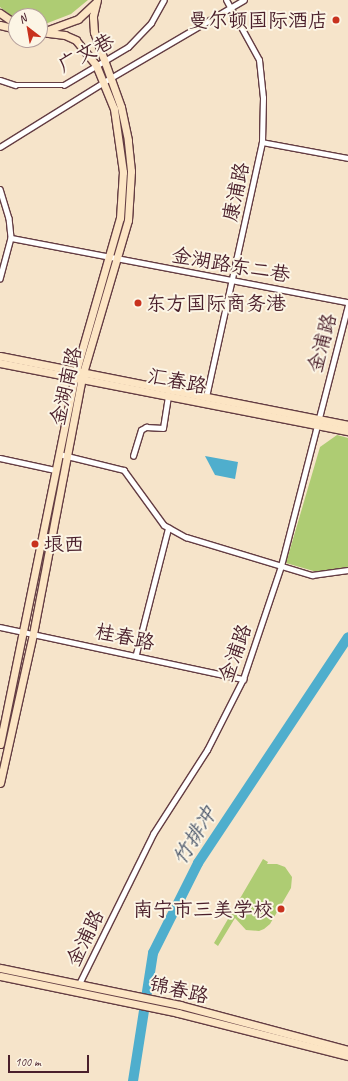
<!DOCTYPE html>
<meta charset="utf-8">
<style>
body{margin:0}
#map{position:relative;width:348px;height:1081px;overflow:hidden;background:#f6e4ca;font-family:Caveat,"LXGW WenKai TC",sans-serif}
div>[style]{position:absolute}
.green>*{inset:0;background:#aecc73}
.water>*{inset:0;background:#4faecd}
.river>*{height:10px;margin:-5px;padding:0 5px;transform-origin:5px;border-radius:5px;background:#4faecd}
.roads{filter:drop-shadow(1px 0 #643d43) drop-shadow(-1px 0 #643d43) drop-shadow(0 1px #643d43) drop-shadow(0 -1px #643d43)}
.street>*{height:4.5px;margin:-2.25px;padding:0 2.25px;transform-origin:2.25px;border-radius:2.25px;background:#fff}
.secondary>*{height:7px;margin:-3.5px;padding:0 3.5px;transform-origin:3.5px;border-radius:3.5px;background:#fce5c4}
.dots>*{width:11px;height:11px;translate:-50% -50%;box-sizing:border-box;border:2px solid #fcf5e5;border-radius:50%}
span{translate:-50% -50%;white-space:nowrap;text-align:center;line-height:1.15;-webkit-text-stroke:4px #fcf5e5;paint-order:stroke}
.poi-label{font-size:20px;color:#4a1f2b}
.right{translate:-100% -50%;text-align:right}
.left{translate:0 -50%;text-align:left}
.street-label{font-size:20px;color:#4a1f2b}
.water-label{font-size:21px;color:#4c586c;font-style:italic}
.north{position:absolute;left:8px;top:8px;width:40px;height:40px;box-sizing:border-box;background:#fcf5e5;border:1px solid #b59f9b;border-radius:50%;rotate:329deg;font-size:11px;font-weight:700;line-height:16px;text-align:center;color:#4a1f2b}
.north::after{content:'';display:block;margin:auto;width:14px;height:18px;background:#c8321e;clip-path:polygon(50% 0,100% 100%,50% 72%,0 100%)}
.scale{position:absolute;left:8px;top:1055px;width:81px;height:18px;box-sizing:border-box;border:2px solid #4a1f2b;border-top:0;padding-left:5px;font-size:12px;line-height:14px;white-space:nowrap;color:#4a1f2b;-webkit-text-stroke:3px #fcf5e5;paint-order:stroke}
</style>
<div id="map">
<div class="green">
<i style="clip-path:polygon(0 0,88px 0,71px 14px,45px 24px,40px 24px,40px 16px,13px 17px,0 7px)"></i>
<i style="clip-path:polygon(337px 435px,348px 438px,348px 567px,317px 572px,286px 563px,320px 447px)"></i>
<i style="clip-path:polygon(263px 859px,268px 862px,267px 864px,277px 864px,285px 867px,292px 877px,291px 888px,270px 924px,264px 929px,259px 931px,246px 930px,235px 918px,218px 946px,214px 943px)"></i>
</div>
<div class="water">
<i style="clip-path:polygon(205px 456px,238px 462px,235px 479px,215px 475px)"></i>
</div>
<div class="river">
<i style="left:133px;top:1081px;width:130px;rotate:-81.1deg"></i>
<i style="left:153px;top:953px;width:101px;rotate:-63.4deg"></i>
<i style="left:198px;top:863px;width:271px;rotate:-56.4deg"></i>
</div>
<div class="roads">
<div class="street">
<i style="left:0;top:80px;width:16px;rotate:18deg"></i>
<i style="left:15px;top:85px;width:49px"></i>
<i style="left:64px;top:85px;width:74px;rotate:-30.7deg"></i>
<i style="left:128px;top:47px;width:33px;rotate:-46deg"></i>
<i style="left:151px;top:23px;width:26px;rotate:-61deg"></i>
<i style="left:262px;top:142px;width:87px;rotate:10.5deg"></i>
<i style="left:0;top:147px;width:123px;rotate:-32deg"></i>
<i style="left:104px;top:82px;width:162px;rotate:-30.4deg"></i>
<i style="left:0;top:189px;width:30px;rotate:73deg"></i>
<i style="left:9px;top:218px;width:20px;rotate:84deg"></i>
<i style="left:11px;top:238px;width:42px;rotate:105deg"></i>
<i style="left:11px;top:238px;width:343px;rotate:10.8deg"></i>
<i style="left:206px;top:397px;width:261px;rotate:-77.6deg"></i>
<i style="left:262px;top:142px;width:44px;rotate:-88.7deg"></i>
<i style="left:263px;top:98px;width:38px;rotate:-96deg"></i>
<i style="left:259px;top:60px;width:68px;rotate:-118.8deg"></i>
<i style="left:59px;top:454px;width:67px;rotate:13.8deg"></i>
<i style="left:124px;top:470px;width:68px;rotate:54deg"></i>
<i style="left:164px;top:525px;width:25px;rotate:29deg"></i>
<i style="left:186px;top:537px;width:132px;rotate:16.8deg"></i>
<i style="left:312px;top:575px;width:36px;rotate:-8deg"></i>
<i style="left:133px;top:456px;width:27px;rotate:-73deg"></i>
<i style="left:141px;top:430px;width:6px;rotate:-31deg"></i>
<i style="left:146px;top:427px;width:17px;rotate:3deg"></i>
<i style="left:163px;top:428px;width:33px;rotate:-81deg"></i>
<i style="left:0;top:458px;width:56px;rotate:12.3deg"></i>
<i style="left:0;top:627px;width:249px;rotate:12.1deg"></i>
<i style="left:136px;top:654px;width:130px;rotate:-75.7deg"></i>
<i style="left:79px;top:984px;width:167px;rotate:-63.7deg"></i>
<i style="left:153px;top:834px;width:100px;rotate:-57.3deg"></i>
<i style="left:207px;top:750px;width:80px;rotate:-63.1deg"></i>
<i style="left:243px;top:679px;width:119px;rotate:-71.4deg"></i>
<i style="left:281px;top:566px;width:269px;rotate:-75.6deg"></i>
</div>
<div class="secondary">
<i style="left:0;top:13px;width:19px;rotate:35deg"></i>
<i style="left:0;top:25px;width:16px;rotate:14deg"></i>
<i style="left:48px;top:30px;width:32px;rotate:-20deg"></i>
<i style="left:78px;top:19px;width:23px;rotate:-43deg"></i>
<i style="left:0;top:356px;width:355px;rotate:11.2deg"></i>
<i style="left:0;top:363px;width:355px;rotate:11.1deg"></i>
<i style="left:0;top:744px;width:381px;rotate:-78.5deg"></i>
<i style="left:76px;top:371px;width:159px;rotate:-74deg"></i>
<i style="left:120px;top:218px;width:46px;rotate:-86.3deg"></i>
<i style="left:123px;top:172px;width:64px;rotate:-98.1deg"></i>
<i style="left:114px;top:109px;width:48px;rotate:-112.2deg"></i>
<i style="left:96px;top:65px;width:32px;rotate:-129deg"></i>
<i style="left:76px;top:40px;width:12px;rotate:-156deg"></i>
<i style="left:65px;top:35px;width:25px;rotate:-173deg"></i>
<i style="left:0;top:783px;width:153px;rotate:-77.5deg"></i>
<i style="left:33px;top:634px;width:266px;rotate:-79.2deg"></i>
<i style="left:83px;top:373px;width:159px;rotate:-73.6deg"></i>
<i style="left:128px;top:220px;width:49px;rotate:-86.5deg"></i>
<i style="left:131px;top:171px;width:31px;rotate:-96deg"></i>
<i style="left:128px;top:140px;width:34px;rotate:-102deg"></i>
<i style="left:121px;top:107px;width:80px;rotate:-109.8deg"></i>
<i style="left:94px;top:32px;width:16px;rotate:-94deg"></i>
<i style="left:93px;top:16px;width:16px;rotate:-76deg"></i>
<i style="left:0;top:968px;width:184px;rotate:11.6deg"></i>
<i style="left:180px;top:1005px;width:174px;rotate:15deg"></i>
<i style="left:0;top:976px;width:182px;rotate:11.7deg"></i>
<i style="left:178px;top:1013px;width:175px;rotate:14.2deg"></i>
</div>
</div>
<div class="dots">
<i style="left:336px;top:20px;background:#c8321e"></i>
<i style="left:138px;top:303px;background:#c8321e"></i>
<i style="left:35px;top:544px;background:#c8321e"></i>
<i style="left:281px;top:909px;background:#c8321e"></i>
</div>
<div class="poi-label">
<span class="right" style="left:328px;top:20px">曼尔顿国际酒店</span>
<span class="left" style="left:146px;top:303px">东方国际商务港</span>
<span class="left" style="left:44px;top:544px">埌西</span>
<span class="right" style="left:273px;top:909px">南宁市三美学校</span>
</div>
<div class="street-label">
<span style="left:86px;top:53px;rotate:-28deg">广文巷</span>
<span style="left:236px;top:192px;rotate:-78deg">康浦路</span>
<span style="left:231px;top:265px;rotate:10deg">金湖路东二巷</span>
<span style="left:322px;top:343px;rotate:-75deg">金浦路</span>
<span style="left:177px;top:381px;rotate:11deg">汇春路</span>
<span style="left:66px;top:386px;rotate:-77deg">金湖南路</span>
<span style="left:125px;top:637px;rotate:12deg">桂春路</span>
<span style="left:235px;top:653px;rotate:-70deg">金浦路</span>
<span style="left:85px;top:938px;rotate:-64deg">金浦路</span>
<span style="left:179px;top:990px;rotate:13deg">锦春路</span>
</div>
<div class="water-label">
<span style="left:194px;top:836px;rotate:-58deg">竹排冲</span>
</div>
<div class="north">N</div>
<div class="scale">100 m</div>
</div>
